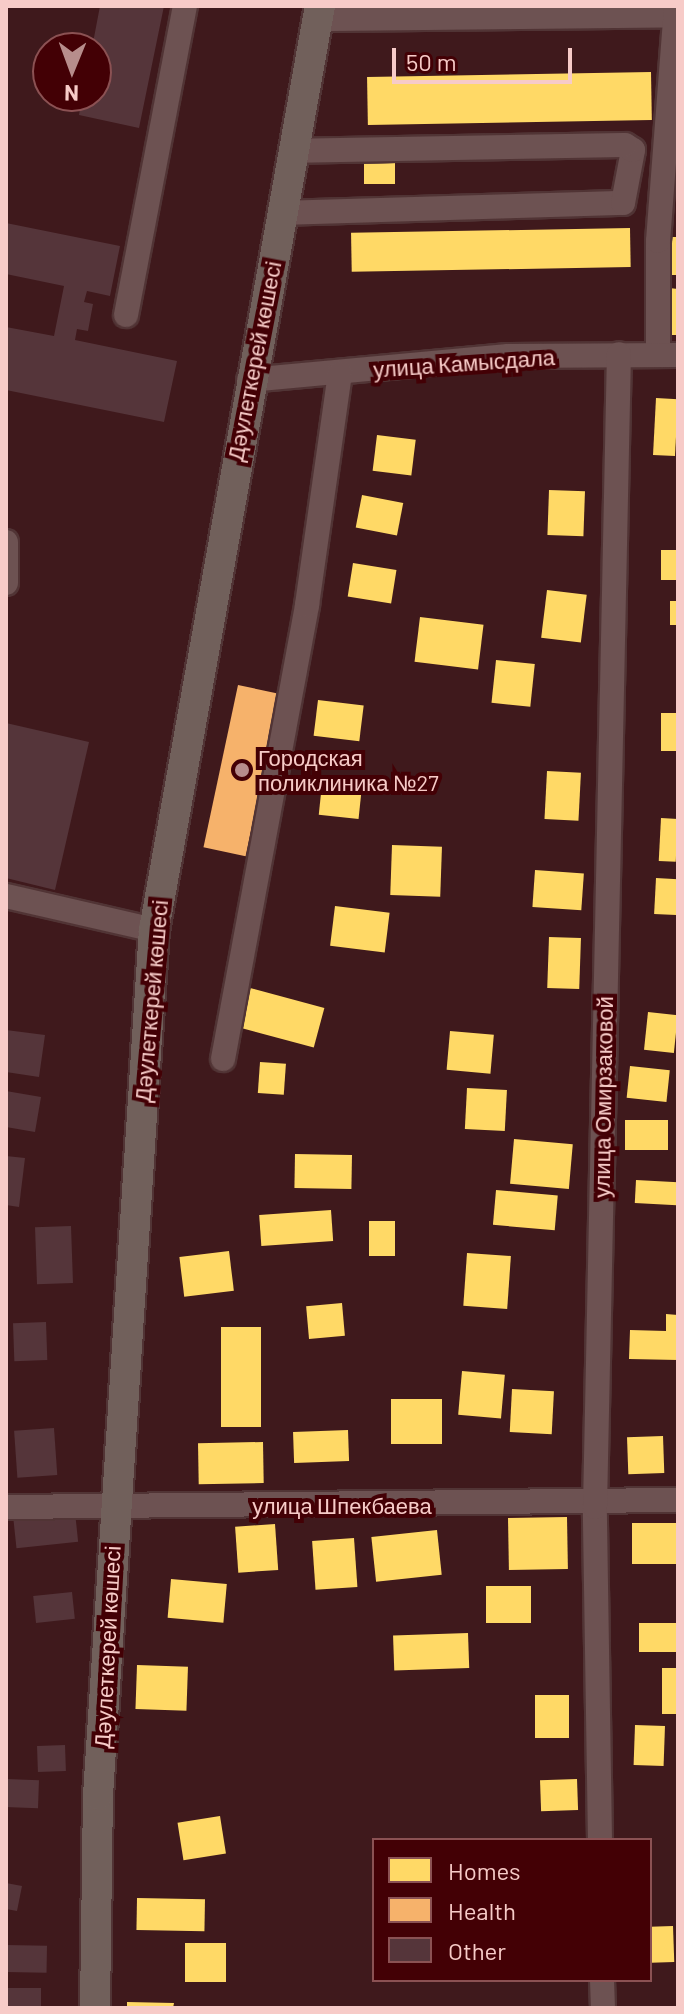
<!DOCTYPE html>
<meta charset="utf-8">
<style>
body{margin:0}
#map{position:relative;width:684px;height:2014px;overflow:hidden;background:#3f191c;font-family:Barlow,sans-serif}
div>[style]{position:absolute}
.homes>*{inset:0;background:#ffd966;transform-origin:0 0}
.health>*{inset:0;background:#f6b26b;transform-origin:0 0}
.building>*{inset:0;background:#55353a;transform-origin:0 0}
.roads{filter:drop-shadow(2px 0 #513435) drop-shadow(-2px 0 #513435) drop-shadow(0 2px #513435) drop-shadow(0 -2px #513435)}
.minor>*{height:24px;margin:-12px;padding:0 12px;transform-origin:12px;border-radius:12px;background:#6d5252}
.major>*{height:30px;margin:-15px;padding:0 15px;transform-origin:15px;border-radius:15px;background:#71605b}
.dots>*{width:22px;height:22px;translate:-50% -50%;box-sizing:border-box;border:4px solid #430005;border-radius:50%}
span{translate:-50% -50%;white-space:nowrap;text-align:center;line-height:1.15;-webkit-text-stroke:8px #430005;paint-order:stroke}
.street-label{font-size:22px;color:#f7cbc8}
.poi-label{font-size:22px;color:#f7cbc8}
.left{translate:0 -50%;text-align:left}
.frame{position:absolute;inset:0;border:8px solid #f7cbc8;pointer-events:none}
.legend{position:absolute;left:372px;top:1838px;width:280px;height:144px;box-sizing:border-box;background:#430005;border:2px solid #8b5153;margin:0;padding:10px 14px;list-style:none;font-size:24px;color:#f7cbc8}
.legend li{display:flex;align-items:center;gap:16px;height:40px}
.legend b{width:40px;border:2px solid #8b5153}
.north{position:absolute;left:32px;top:32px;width:80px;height:80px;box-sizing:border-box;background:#430005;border:2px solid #8b5153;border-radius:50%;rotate:181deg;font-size:22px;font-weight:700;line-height:32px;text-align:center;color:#f7cbc8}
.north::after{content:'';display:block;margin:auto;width:28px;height:36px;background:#b78d8c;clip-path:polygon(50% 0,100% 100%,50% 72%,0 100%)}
.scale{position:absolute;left:392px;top:48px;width:180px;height:36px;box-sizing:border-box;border:4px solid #f7cbc8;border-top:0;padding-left:10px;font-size:24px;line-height:28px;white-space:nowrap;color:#f7cbc8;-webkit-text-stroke:6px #430005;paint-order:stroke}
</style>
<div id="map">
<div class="homes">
<i style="left:651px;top:72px;width:48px;height:284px;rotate:89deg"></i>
<i style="left:395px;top:157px;width:27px;height:31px;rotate:90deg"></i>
<i style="left:630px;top:228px;width:39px;height:279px;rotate:89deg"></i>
<i style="left:667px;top:237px;width:11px;height:38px"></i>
<i style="clip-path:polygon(669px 288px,678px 289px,678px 335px,667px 335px)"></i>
<i style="left:656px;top:398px;width:22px;height:57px;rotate:3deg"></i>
<i style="left:377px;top:435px;width:39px;height:36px;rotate:7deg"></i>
<i style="left:549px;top:490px;width:36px;height:45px;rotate:2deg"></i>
<i style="left:362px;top:495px;width:42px;height:33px;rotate:11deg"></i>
<i style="left:678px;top:550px;width:30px;height:17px;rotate:90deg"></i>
<i style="left:353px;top:563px;width:44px;height:34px;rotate:9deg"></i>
<i style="left:547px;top:590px;width:40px;height:48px;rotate:7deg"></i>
<i style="left:670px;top:601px;width:8px;height:24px"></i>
<i style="left:420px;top:617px;width:64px;height:45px;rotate:7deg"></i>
<i style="left:496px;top:660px;width:39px;height:43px;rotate:6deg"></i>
<i style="left:318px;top:700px;width:46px;height:36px;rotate:7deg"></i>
<i style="left:661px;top:713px;width:17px;height:38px"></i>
<i style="left:547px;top:771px;width:34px;height:48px;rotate:3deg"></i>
<i style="left:322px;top:784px;width:40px;height:31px;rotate:6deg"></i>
<i style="left:661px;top:818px;width:17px;height:43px;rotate:3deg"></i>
<i style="left:392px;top:845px;width:50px;height:50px;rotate:2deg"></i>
<i style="left:535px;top:870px;width:49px;height:37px;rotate:4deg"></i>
<i style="left:656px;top:878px;width:22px;height:36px;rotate:3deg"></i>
<i style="left:335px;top:906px;width:55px;height:40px;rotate:7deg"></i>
<i style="left:549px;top:937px;width:32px;height:51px;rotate:2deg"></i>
<i style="left:250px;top:988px;width:77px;height:41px;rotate:15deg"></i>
<i style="left:648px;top:1012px;width:30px;height:38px;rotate:6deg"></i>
<i style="left:450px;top:1031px;width:44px;height:39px;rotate:5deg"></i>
<i style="left:260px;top:1062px;width:26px;height:31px;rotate:4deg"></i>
<i style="left:630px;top:1066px;width:40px;height:32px;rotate:6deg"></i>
<i style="left:467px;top:1088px;width:40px;height:41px;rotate:3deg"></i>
<i style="left:625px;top:1120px;width:43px;height:30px"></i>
<i style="left:514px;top:1139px;width:59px;height:45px;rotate:5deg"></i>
<i style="left:295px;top:1154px;width:57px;height:34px;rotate:1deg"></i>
<i style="left:636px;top:1180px;width:42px;height:23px;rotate:3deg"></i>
<i style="left:496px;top:1190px;width:62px;height:35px;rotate:5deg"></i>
<i style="left:331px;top:1210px;width:31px;height:72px;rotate:86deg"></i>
<i style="left:369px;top:1221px;width:26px;height:35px"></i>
<i style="left:229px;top:1251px;width:40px;height:50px;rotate:83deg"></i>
<i style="left:467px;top:1253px;width:44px;height:53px;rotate:4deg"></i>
<i style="left:342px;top:1303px;width:33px;height:36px;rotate:85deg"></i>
<i style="clip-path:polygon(666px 1314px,678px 1315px,678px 1360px,629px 1359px,630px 1330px,666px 1331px)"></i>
<i style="left:221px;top:1327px;width:40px;height:100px"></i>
<i style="left:462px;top:1371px;width:43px;height:44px;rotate:5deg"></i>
<i style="left:512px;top:1389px;width:42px;height:43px;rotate:3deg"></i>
<i style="left:391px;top:1399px;width:51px;height:45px"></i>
<i style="left:348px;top:1430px;width:31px;height:55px;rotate:88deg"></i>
<i style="left:663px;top:1436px;width:37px;height:36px;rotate:88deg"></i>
<i style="left:263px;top:1442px;width:41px;height:65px;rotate:89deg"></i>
<i style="left:567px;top:1517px;width:52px;height:59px;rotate:89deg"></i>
<i style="left:678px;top:1523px;width:41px;height:46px;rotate:90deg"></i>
<i style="left:275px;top:1524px;width:46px;height:40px;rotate:86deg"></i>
<i style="left:437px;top:1530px;width:45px;height:66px;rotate:84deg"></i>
<i style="left:354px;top:1538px;width:49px;height:42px;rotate:86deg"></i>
<i style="left:171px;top:1579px;width:56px;height:39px;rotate:5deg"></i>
<i style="left:486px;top:1586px;width:45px;height:37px"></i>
<i style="left:678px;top:1623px;width:29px;height:39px;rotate:90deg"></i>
<i style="left:468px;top:1633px;width:35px;height:75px;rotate:88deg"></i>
<i style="left:137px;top:1665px;width:51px;height:44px;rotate:2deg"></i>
<i style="left:662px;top:1668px;width:16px;height:46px"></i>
<i style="left:535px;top:1695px;width:34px;height:43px"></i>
<i style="left:635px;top:1725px;width:30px;height:40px;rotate:2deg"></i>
<i style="left:577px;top:1779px;width:31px;height:37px;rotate:88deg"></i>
<i style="left:220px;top:1816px;width:38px;height:43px;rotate:81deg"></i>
<i style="left:137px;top:1898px;width:68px;height:32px;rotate:1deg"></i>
<i style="left:673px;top:1926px;width:36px;height:23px;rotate:88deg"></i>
<i style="left:185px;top:1943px;width:41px;height:39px"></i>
<i style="clip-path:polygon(127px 2002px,174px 2003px,173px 2008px,127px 2008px)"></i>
</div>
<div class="health">
<i style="left:238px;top:685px;width:43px;height:166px;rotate:12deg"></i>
</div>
<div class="building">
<i style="clip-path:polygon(100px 6px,164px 6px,139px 128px,79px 115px,82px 96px,96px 96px,92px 48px)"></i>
<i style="clip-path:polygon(6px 223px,120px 246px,110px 296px,87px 291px,84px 302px,93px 304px,88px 331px,77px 329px,75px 340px,177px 361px,164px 422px,6px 390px,6px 327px,54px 336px,64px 286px,6px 274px)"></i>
<i style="clip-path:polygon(6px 723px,89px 742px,55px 890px,6px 878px)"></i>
<i style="clip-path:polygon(6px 1030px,45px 1035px,39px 1077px,6px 1072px)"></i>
<i style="clip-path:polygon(6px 1091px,41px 1097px,35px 1132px,6px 1127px)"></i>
<i style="clip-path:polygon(6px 1156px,25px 1158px,19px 1207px,6px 1205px)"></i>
<i style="left:71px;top:1226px;width:57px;height:36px;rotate:88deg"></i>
<i style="left:46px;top:1322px;width:38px;height:33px;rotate:88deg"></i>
<i style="left:54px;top:1428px;width:47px;height:40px;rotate:86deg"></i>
<i style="left:75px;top:1512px;width:30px;height:62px;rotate:84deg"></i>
<i style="left:72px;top:1592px;width:27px;height:39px;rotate:84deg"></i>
<i style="left:65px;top:1745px;width:26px;height:28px;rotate:88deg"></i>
<i style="left:6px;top:1779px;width:33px;height:28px;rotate:2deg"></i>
<i style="clip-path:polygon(6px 1883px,22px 1886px,17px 1911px,6px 1909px)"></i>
<i style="left:6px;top:1945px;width:41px;height:27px;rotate:1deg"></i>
<i style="left:6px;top:1988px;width:35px;height:20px"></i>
</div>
<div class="roads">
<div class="minor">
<i style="left:318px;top:19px;width:357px;rotate:-0.6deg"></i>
<i style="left:283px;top:213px;width:340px;rotate:-1.7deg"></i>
<i style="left:623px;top:203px;width:54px;rotate:-79.3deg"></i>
<i style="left:633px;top:150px;width:9px;rotate:-148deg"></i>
<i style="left:625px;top:145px;width:329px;rotate:179deg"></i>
<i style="left:126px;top:315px;width:315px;rotate:-79.2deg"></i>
<i style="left:658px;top:354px;width:113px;rotate:-90deg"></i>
<i style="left:658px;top:241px;width:236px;rotate:-85.6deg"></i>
<i style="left:249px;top:380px;width:260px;rotate:-5.3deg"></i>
<i style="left:508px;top:356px;width:170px;rotate:-0.3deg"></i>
<i style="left:6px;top:542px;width:41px;rotate:90deg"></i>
<i style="left:6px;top:896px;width:152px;rotate:12.9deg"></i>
<i style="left:223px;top:1059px;width:462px;rotate:-79.5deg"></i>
<i style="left:307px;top:605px;width:234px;rotate:-81.9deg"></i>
<i style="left:6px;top:1507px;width:672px;rotate:-0.6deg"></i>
<i style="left:600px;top:1840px;width:333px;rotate:-90.9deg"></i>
<i style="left:595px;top:1507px;width:1153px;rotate:-88.81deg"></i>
<i style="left:602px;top:1980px;width:28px;rotate:88deg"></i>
</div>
<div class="major">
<i style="left:95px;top:2008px;width:213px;rotate:-89.2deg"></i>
<i style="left:98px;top:1795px;width:867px;rotate:-86.3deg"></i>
<i style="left:154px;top:930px;width:939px;rotate:-79.82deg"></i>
</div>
</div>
<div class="dots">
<i style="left:242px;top:770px;background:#b78d8c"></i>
</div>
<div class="street-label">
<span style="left:254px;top:361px;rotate:-79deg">Дәулеткерей көшесі</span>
<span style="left:464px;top:363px;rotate:-4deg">улица Камысдала</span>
<span style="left:151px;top:1001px;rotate:-85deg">Дәулеткерей көшесі</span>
<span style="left:603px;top:1097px;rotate:-89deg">улица Омирзаковой</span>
<span style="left:342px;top:1506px">улица Шпекбаева</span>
<span style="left:107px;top:1647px;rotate:-87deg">Дәулеткерей көшесі</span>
</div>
<div class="poi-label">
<span class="left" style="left:258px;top:770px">Городская<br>поликлиника №27</span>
</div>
<div class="frame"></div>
<ul class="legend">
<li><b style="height:22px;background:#ffd966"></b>Homes</li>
<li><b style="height:22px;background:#f6b26b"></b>Health</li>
<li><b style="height:22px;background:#55353a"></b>Other</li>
</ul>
<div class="north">N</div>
<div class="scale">50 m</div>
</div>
